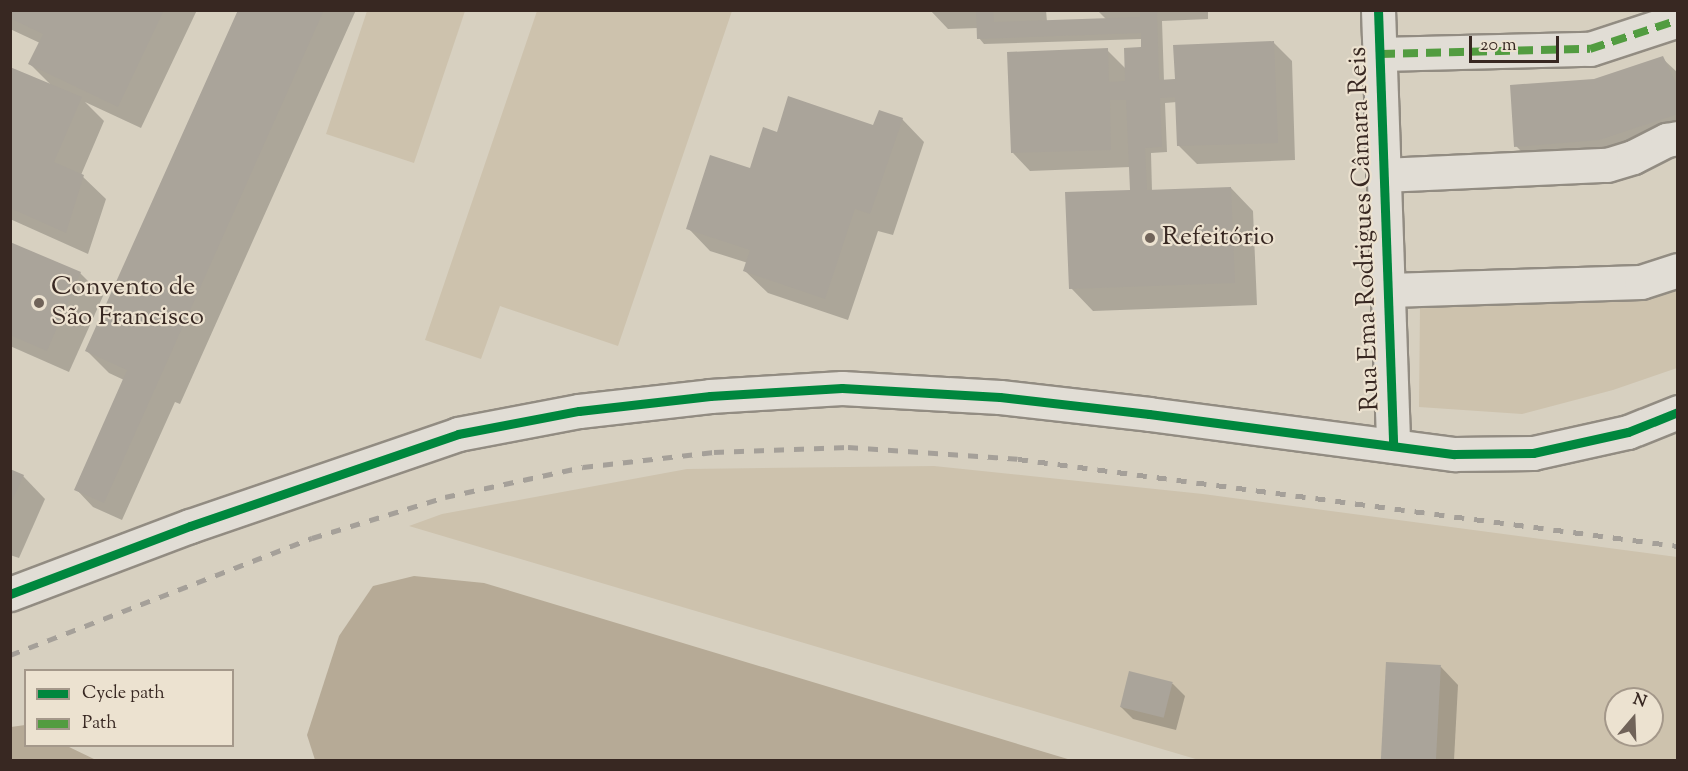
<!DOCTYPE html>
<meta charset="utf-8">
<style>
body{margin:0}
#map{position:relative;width:1688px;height:771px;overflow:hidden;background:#d7d0c0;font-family:"Sorts Mill Goudy",serif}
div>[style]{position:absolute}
.green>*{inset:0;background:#cdc2ad}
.water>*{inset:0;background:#b6aa96}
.shadow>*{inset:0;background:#0003}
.building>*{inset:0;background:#aaa49a;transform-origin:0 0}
.roads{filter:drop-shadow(2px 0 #928c82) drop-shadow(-2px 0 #928c82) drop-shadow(0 2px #928c82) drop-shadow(0 -2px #928c82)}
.minor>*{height:33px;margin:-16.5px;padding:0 16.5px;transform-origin:16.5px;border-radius:16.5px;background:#e1ddd5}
.rail>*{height:4.5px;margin-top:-2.25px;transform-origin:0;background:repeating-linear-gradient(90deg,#a5a099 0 10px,transparent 0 20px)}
.quiet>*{height:8px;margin-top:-4px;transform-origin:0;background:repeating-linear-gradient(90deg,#529c40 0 15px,transparent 0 23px)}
.cycleway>*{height:9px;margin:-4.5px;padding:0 4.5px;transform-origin:4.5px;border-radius:4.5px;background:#00873e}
.dots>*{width:16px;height:16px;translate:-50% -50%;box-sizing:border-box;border:3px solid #ece2d0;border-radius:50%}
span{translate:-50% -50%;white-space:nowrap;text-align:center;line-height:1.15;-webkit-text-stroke:4.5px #ece2d0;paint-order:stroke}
.street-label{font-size:26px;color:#382822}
.poi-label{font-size:26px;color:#382822}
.left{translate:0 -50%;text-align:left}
.frame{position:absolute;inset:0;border:12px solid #382822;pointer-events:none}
.legend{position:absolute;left:24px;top:669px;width:210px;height:78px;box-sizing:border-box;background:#ece2d0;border:2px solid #a4988a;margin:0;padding:8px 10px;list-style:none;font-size:18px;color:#382822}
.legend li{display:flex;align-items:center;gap:12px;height:30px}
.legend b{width:30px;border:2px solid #a4988a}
.north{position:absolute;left:1604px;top:687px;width:60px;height:60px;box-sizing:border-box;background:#ece2d0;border:2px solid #a4988a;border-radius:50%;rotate:19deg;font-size:16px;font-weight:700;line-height:24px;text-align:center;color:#382822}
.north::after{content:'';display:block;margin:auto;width:21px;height:27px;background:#706359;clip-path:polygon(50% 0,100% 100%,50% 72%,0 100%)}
.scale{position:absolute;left:1469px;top:36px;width:90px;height:27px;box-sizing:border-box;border:3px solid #382822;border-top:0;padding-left:8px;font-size:18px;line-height:21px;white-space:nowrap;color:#382822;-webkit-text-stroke:4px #ece2d0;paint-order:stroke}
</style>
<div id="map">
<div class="green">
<i style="clip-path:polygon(367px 11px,465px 11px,414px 163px,326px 134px)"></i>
<i style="clip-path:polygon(537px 11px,732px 11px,618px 346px,500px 306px,481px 359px,425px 340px)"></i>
<i style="clip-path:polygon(1677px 290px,1677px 368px,1613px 390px,1522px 414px,1419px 407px,1420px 305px,1553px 303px)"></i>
<i style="clip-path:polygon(evenodd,934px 466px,1203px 494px,1677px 557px,1677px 760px,1199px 760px,409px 526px,442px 514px,687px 469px,934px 466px,1616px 699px,1652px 699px,1652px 735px,1616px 735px,1616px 699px)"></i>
</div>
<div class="water">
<i style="clip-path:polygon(414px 576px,484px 583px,1071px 760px,315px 760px,307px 735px,339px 636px,373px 586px)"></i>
<i style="clip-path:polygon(25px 725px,26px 746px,67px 746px,96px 760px,11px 760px,11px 727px)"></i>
</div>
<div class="shadow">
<i style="clip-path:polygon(10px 10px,197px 10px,141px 128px,85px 102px,104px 121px,81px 175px,106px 199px,88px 254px,10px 219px,10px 68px,52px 86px,30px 64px,40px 43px,10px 29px)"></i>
<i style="clip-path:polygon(240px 10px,356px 10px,180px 404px,175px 402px,122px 520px,93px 507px,76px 489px,124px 380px,109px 373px,87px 351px)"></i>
<i style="clip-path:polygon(930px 10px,1046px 10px,1047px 22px,1107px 20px,1097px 10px,1208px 10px,1208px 19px,1162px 21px,1164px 81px,1176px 81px,1274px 43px,1292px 61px,1295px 160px,1197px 164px,1179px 146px,1177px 102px,1165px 103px,1167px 152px,1151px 153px,1152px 191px,1231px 188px,1253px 211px,1257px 305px,1093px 311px,1071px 288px,1133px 192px,1130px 167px,1030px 171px,1013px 153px,1107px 50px,1126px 69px,1143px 49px,1142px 39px,984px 44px,979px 38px,978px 28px,948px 29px)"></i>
<i style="clip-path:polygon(1662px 58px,1678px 73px,1678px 152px,1545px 175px,1516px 146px,1594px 81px)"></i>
<i style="clip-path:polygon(902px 119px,924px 142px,893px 235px,878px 231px,848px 320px,768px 293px,745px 271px,748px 263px,710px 251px,688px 228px,751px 170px,778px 133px,874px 127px)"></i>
<i style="clip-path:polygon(10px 243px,80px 273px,103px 296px,69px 372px,10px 346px)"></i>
<i style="clip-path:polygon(10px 471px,23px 476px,45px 499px,19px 558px,10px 555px)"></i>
<i style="clip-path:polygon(1388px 664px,1441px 667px,1458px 685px,1454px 760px,1383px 760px)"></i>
<i style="clip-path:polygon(1130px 673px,1173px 684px,1185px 696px,1176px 730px,1133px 719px,1121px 707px)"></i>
</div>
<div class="building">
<i style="clip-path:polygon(10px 10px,164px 10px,118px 107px,28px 64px,43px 34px,10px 18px)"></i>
<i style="clip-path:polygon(238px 10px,324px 10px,104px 503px,74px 490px,127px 370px,85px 351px)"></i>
<i style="clip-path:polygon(976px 10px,993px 10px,994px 22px,1140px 17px,1140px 10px,1157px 10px,1159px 80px,1175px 79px,1173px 45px,1274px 41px,1278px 143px,1177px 146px,1175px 97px,1160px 98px,1162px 147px,1145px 148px,1147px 190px,1231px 187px,1235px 283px,1069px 289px,1065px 192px,1130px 190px,1126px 100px,1110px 100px,1111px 150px,1011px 153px,1007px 52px,1108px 48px,1109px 82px,1125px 81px,1124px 48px,1141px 47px,1141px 33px,977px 39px)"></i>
<i style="clip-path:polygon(1663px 56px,1678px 87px,1678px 114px,1599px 140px,1514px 147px,1510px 85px,1594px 79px)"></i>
<i style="clip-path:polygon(10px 67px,82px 97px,54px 162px,84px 175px,66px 233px,10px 208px)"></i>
<i style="clip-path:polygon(788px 96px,873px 125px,879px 110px,903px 118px,870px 214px,855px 209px,825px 299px,743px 271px,750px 250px,686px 229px,710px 155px,750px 168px,763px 127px,777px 132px)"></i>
<i style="clip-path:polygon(10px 242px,81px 272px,47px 351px,10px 335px)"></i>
<i style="clip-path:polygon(10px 469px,24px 475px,10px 505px)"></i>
<i style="left:1386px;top:662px;width:55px;height:98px;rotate:3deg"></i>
<i style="left:1129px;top:671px;width:45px;height:37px;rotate:14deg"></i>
</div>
<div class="roads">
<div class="minor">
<i style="left:1378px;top:10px;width:436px;rotate:88deg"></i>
<i style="left:1380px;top:54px;width:210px;rotate:-1.4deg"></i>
<i style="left:1590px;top:49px;width:93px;rotate:-18.2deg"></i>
<i style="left:1383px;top:175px;width:224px;rotate:-2.6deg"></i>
<i style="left:1607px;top:165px;width:27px;rotate:-17deg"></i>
<i style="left:1633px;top:157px;width:38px;rotate:-27deg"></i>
<i style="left:1667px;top:140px;width:11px;rotate:-10deg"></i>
<i style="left:1389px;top:290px;width:252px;rotate:-1.8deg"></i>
<i style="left:1641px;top:282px;width:39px;rotate:-18deg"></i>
<i style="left:10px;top:594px;width:192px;rotate:-20.7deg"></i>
<i style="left:190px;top:526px;width:283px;rotate:-18.9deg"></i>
<i style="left:458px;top:434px;width:123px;rotate:-10.8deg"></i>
<i style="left:579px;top:411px;width:132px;rotate:-6.5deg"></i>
<i style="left:710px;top:396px;width:132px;rotate:-3.5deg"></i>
<i style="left:842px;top:388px;width:158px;rotate:3.3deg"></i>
<i style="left:1000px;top:397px;width:150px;rotate:6.5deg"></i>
<i style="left:1149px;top:414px;width:308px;rotate:7.5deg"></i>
<i style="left:1454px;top:454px;width:79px;rotate:-0.7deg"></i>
<i style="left:1533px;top:453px;width:97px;rotate:-12.5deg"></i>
<i style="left:1628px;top:432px;width:54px;rotate:-21.8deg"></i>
</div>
</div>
<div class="rail">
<i style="left:10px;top:655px;width:324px;rotate:-21.2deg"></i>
<i style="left:312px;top:538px;width:139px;rotate:-17.1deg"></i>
<i style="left:445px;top:497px;width:141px;rotate:-12.3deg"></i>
<i style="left:583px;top:467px;width:132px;rotate:-6.5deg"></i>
<i style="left:714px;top:452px;width:134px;rotate:-2.1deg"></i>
<i style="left:848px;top:447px;width:170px;rotate:4deg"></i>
<i style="left:1018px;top:459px;width:666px;rotate:7.51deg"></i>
</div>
<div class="quiet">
<i style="left:1380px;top:54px;width:210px;rotate:-1.4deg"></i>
<i style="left:1590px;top:49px;width:93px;rotate:-18.2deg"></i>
</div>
<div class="cycleway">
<i style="left:1378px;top:10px;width:436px;rotate:88deg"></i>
<i style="left:10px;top:594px;width:192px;rotate:-20.7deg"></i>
<i style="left:190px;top:526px;width:283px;rotate:-18.9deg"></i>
<i style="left:458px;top:434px;width:123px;rotate:-10.8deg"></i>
<i style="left:579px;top:411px;width:132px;rotate:-6.5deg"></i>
<i style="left:710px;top:396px;width:132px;rotate:-3.5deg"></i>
<i style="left:842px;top:388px;width:158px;rotate:3.3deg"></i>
<i style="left:1000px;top:397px;width:150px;rotate:6.5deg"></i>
<i style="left:1149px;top:414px;width:308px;rotate:7.5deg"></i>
<i style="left:1454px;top:454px;width:79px;rotate:-0.7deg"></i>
<i style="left:1533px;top:453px;width:97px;rotate:-12.5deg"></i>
<i style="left:1628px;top:432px;width:54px;rotate:-21.8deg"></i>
</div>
<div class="dots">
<i style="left:1150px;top:238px;background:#706359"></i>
<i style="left:39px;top:303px;background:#706359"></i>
</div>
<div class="street-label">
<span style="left:1365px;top:229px;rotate:-92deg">Rua Ema Rodrigues Câmara Reis</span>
</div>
<div class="poi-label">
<span class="left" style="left:1162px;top:238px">Refeitório</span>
<span class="left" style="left:51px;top:303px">Convento de<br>São Francisco</span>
</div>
<div class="frame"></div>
<ul class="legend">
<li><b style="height:8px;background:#00873e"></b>Cycle path</li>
<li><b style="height:8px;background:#529c40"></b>Path</li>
</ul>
<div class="north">N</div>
<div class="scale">20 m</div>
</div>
